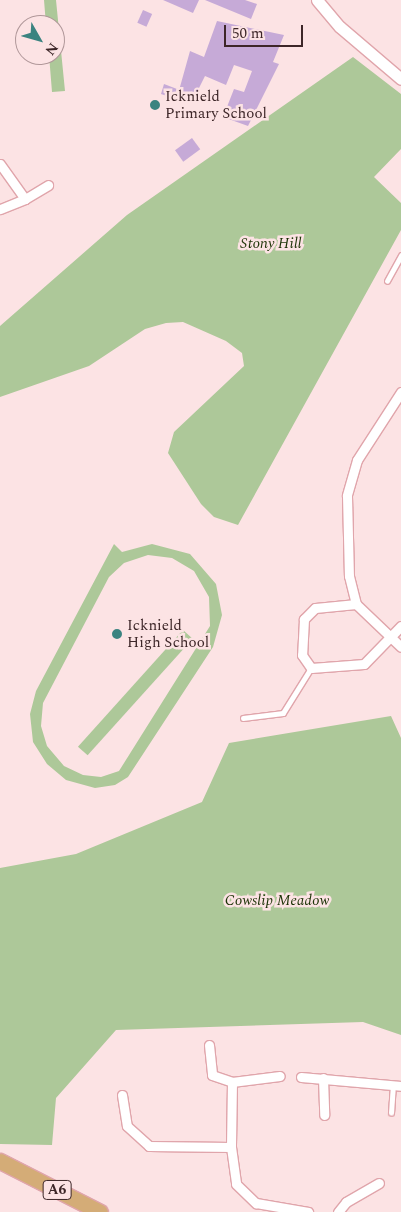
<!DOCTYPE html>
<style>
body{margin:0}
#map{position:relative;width:401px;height:1212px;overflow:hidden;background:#fce3e4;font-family:Spectral,serif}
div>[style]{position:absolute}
.green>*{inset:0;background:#adc899;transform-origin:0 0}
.building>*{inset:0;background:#c6aad7;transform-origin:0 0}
.roads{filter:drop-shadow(1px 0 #e0a5ab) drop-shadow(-1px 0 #e0a5ab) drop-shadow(0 1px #e0a5ab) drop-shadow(0 -1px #e0a5ab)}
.service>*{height:4.5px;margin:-2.25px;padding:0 2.25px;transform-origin:2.25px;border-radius:2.25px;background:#fff}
.minor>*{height:9px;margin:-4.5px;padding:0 4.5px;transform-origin:4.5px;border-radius:4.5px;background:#fff}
.tertiary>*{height:11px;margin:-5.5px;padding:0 5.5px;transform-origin:5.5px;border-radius:5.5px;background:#fff}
.trunk>*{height:15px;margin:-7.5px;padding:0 7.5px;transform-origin:7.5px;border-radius:7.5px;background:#d4ac77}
.dots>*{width:14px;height:14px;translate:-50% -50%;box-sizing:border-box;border:2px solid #fce3e4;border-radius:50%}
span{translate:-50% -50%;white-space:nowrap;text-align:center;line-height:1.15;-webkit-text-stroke:5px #fce3e4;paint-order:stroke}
.shield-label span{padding:1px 4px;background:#fce3e4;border:1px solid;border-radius:4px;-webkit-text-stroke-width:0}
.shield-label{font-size:14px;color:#3d2628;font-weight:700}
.poi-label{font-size:15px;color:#3d2628}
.left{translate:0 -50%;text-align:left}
.park-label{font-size:15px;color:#1c3306;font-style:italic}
.north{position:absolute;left:15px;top:15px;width:50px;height:50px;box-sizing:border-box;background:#fce3e4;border:1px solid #b09799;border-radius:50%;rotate:128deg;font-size:14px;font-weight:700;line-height:20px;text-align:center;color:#3d2628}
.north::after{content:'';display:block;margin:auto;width:18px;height:22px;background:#3b8380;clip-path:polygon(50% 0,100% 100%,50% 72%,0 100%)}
.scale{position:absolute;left:224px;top:25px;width:79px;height:22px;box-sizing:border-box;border:2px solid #3d2628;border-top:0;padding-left:6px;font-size:15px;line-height:18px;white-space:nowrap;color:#3d2628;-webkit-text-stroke:4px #fce3e4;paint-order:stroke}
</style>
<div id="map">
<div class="green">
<i style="clip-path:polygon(44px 0,56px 0,65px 91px,52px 92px,49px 55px,55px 55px,55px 25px,46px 25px)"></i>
<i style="clip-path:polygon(353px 57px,401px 94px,401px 149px,374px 177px,401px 203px,401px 230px,238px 525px,214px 517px,201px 504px,168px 453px,174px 432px,244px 366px,242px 353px,226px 341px,183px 322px,166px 323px,145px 329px,89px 366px,0 397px,0 326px,127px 215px)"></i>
<i style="clip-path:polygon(evenodd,114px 544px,122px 552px,152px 544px,190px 554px,216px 584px,222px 615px,213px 647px,128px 777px,115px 785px,95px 788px,66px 780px,47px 764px,33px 742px,30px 714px,36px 691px,114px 544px,148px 555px,172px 558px,194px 571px,209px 597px,210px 626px,119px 771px,101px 777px,83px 775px,64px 766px,47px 746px,41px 726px,43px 703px,109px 577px,124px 563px,148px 555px)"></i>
<i style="left:183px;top:630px;width:13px;height:157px;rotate:42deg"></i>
<i style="clip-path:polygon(391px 716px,401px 738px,401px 1035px,363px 1022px,116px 1030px,56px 1098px,52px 1145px,0 1144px,0 868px,76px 854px,202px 802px,229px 743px)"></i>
</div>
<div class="building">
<i style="clip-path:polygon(163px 0,199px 0,193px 13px)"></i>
<i style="clip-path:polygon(205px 0,245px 0,257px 4px,251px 19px)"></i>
<i style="left:143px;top:10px;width:10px;height:14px;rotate:24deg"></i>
<i style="clip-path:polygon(217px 21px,284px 35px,273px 62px,279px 64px,248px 126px,223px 117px,234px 89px,244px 92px,252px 71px,234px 65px,226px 85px,205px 76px,193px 100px,178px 94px,190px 51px,204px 57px)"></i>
<i style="clip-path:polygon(164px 84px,177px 89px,173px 98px,161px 94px)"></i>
<i style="left:192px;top:138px;width:14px;height:21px;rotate:54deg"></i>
</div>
<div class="roads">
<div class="service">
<i style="left:387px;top:281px;width:29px;rotate:-61deg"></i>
<i style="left:243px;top:718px;width:40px;rotate:-7.1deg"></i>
<i style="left:283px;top:713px;width:53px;rotate:-58.1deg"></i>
<i style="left:391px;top:1113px;width:27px;rotate:-86deg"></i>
</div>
<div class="minor">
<i style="left:0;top:164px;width:43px;rotate:54.5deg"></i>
<i style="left:25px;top:199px;width:27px;rotate:158deg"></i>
<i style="left:25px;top:199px;width:27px;rotate:-31deg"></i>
<i style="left:401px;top:392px;width:81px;rotate:122.9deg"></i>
<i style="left:357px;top:460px;width:37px;rotate:106deg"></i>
<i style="left:347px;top:496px;width:80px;rotate:88.6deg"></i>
<i style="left:349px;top:576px;width:29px;rotate:76deg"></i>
<i style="left:356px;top:604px;width:62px;rotate:43.7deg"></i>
<i style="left:356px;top:604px;width:41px;rotate:174.4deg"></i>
<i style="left:315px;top:608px;width:16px;rotate:135deg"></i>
<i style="left:304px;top:619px;width:36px;rotate:93deg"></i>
<i style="left:302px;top:655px;width:16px;rotate:55deg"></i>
<i style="left:311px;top:668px;width:53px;rotate:-4.3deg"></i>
<i style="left:364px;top:664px;width:53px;rotate:-45.8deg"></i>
<i style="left:209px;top:1045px;width:30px;rotate:84deg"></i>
<i style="left:212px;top:1075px;width:21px;rotate:19deg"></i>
<i style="left:232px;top:1082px;width:65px;rotate:90.9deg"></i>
<i style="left:231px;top:1147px;width:37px;rotate:82deg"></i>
<i style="left:236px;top:1184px;width:28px;rotate:44deg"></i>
<i style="left:256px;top:1203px;width:53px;rotate:9.8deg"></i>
<i style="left:301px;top:1077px;width:100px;rotate:5.1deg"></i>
<i style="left:323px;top:1078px;width:37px;rotate:88deg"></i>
<i style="left:232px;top:1082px;width:48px;rotate:-7.1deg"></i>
<i style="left:122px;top:1095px;width:31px;rotate:81deg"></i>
<i style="left:127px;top:1126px;width:30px;rotate:42deg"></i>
<i style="left:149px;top:1146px;width:82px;rotate:0.7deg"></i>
<i style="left:338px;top:1212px;width:13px;rotate:-51deg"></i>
<i style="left:346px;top:1202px;width:38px;rotate:-30deg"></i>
</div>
<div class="tertiary">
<i style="left:317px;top:0;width:35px;rotate:50deg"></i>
<i style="left:340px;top:27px;width:80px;rotate:40.4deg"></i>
</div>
<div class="trunk">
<i style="left:0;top:1161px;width:112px;rotate:27deg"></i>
</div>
</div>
<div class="dots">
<i style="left:155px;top:105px;background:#3b8380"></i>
<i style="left:117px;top:634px;background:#3b8380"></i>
</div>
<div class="shield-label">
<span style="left:57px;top:1190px">A6</span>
</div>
<div class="poi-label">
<span class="left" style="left:165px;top:105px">Icknield<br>Primary School</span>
<span class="left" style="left:127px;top:634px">Icknield<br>High School</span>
</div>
<div class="park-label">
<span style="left:271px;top:244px">Stony Hill</span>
<span style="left:277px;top:901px">Cowslip Meadow</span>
</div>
<div class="north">N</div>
<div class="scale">50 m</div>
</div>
